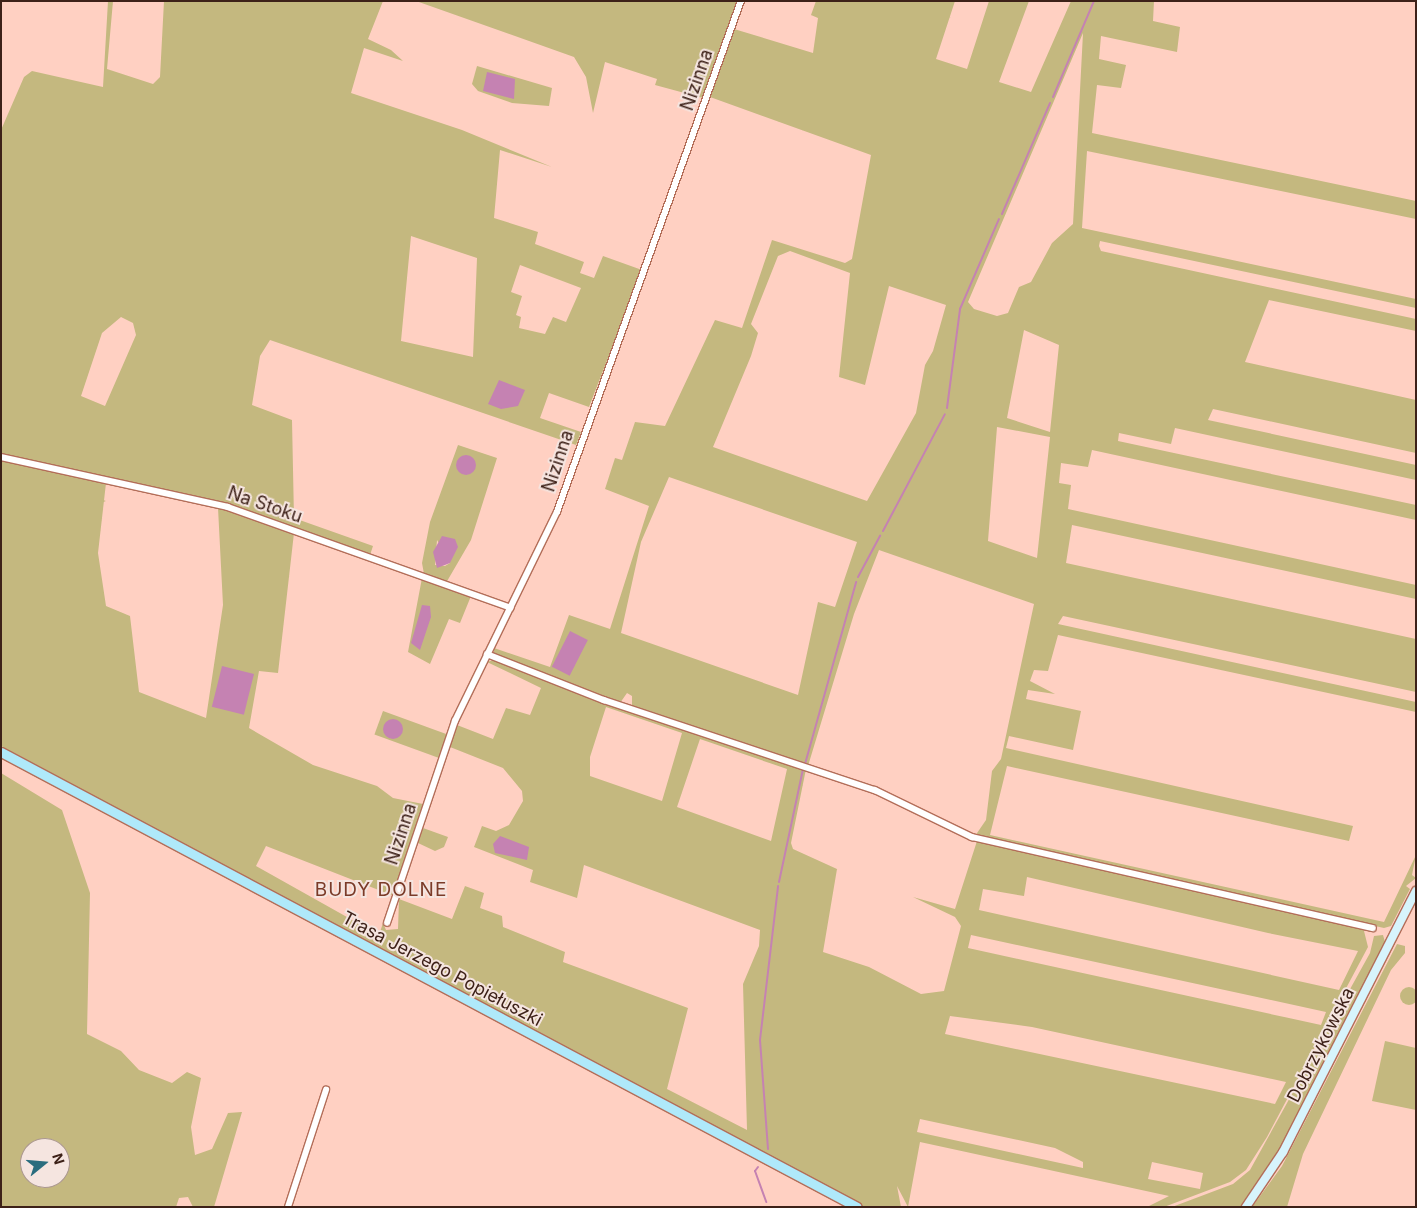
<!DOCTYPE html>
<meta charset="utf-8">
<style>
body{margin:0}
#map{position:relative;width:1417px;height:1208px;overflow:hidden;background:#ffd0c2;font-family:Inter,sans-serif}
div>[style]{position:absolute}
.green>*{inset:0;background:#c4b87f;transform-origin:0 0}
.round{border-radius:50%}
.water>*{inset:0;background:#c582b2;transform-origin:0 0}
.stream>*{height:2px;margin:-1px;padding:0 1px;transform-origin:1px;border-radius:1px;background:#c582b2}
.roads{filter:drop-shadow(1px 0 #b36e59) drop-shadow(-1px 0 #b36e59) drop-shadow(0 1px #b36e59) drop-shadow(0 -1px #b36e59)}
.street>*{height:5.5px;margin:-2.75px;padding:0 2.75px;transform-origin:2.75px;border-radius:2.75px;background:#fff}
.secondary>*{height:8px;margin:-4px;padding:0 4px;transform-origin:4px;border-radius:4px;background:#d7f4fc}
.primary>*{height:9px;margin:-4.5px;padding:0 4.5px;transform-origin:4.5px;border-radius:4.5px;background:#afe9fa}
span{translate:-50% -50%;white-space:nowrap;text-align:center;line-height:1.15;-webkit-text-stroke:4px #f5e5e0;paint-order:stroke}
.street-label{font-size:18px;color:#3d2118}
.neighbourhood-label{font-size:19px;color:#7b3b28;letter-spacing:1px}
.frame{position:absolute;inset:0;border:2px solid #3d2118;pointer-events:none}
.north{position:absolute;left:20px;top:1138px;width:50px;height:50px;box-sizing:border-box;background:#f5e5e0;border:1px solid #ab9790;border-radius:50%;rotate:73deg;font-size:14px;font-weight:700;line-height:20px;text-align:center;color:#3d2118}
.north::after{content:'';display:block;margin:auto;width:18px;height:22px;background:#2a6d7e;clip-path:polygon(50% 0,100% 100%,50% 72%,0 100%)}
</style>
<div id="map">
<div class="green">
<i style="clip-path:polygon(evenodd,108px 1px,113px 1px,107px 69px,153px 84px,160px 77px,164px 1px,383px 1px,368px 39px,391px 50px,403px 61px,364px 48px,351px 93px,462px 130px,552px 167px,500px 150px,494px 218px,538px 232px,535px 244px,584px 262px,580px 273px,594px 278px,603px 256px,642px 270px,589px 407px,549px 393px,540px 418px,581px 432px,576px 445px,270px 340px,260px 356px,252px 405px,292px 420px,294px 518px,373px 546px,370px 555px,229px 505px,1px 455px,1px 130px,24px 77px,32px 71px,103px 87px,108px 1px,411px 236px,477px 258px,473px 357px,401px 341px,411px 236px,108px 1px,520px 265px,581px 288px,566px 322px,553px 317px,545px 334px,519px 328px,521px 317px,516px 315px,522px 296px,511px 292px,520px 265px,108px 1px,121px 317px,133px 323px,136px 335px,105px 406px,81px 396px,102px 333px,121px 317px)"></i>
<i style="clip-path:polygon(416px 1px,738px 1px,703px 98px,655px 85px,657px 79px,605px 62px,593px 113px,586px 77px,574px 57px)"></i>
<i style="clip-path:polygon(evenodd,816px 1px,955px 1px,936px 59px,967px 69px,989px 1px,1029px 1px,999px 82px,1031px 92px,1071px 1px,1154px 1px,1153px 21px,1180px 27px,1177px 52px,1101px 36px,1099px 59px,1126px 65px,1121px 88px,1097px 85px,1092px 133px,1416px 201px,1416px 219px,1087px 151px,1082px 228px,1416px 299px,1416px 308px,1100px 241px,1099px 246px,1101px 251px,1416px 319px,1416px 331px,1269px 300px,1245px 362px,1416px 400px,1416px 453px,1213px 409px,1208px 420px,1416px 465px,1416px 480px,1175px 428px,1171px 444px,1119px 433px,1118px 441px,1416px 505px,1416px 520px,1092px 450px,1088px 467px,1061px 463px,1059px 483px,1071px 485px,1068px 509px,1416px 585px,1416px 599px,1072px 525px,1066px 563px,1416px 639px,1416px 692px,1063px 616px,1058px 624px,1416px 702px,1416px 712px,1058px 635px,1048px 671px,1034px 670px,1030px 681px,1055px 694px,1028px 690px,1026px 699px,1081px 711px,1073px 750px,1009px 736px,1006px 748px,1353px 826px,1349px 841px,1007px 766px,990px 835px,1384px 922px,1416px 855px,1412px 875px,1416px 878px,1406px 886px,1410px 889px,1391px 926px,1384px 928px,975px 836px,986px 820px,992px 771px,1001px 759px,1034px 604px,879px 550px,854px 614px,808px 766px,632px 706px,632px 696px,627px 693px,620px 703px,494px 654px,494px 648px,550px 667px,569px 615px,610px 629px,649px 506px,605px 489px,615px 458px,622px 460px,635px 422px,665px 426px,715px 320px,742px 328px,772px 240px,845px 263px,852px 259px,871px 155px,710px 97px,734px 29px,813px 53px,818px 18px,811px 15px,816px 1px,1083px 33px,1073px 224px,1052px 243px,1031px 282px,1019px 287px,1008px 313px,997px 316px,974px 309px,968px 302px,1083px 33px,816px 1px,790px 251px,850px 273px,839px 377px,865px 385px,889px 286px,946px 305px,933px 351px,925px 365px,916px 413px,867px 501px,713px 447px,751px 356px,758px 333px,751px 324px,778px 256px,790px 251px,816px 1px,1024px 330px,1059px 345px,1050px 432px,1007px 418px,1024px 330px,816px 1px,997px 427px,1050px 437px,1037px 558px,988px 541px,997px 427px,816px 1px,669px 477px,857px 542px,835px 607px,818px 602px,798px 695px,621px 633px,641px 542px,669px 477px)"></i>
<i style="clip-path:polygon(477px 66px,552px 88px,549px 106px,512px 103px,478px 91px,472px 84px)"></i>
<i style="clip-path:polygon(evenodd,458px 445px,497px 458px,471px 540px,446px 583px,424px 574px,422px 563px,430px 522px,458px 445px,437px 540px,450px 563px,445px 566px,435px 565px,437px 540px)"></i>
<i style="clip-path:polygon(evenodd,1px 459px,106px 483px,98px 553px,106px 606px,130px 616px,139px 692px,206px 718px,223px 605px,218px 508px,294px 533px,278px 673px,259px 671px,249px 728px,313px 765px,377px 786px,393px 798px,423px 804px,394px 896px,266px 846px,256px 866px,379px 935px,383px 923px,386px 930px,398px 929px,399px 899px,452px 919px,465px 886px,484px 893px,480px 908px,502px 916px,503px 927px,565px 952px,563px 962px,688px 1008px,667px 1089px,747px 1130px,743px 984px,759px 946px,760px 930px,584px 865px,577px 898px,530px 882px,533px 870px,474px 847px,482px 826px,496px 831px,509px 825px,523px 801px,522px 791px,503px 768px,450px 747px,457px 725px,493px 739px,506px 708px,530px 715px,541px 688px,487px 662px,494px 660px,806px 769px,791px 843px,793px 849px,837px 869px,823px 952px,869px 967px,921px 994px,944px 991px,961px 926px,955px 917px,913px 897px,955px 909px,977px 841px,1363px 927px,1368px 947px,1267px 1137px,1246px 1170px,1230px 1182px,1164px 1207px,1147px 1207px,1169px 1196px,920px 1142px,908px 1207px,897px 1186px,901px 1207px,864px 1207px,1px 746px,1px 459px,606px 707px,682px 733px,662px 801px,590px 776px,590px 757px,606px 707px,1px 459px,700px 739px,787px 769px,771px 841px,677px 807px,700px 739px,1px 459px,1027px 877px,1268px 933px,1358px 951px,1339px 990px,979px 910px,983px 889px,1024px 896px,1027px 877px,1px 459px,971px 935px,1326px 1012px,1321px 1025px,968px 948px,971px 935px,1px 459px,950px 1016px,1032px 1027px,1286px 1082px,1275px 1104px,945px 1034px,950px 1016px,1px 459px,920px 1119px,1055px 1148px,1083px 1162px,1083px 1168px,917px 1132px,920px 1119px,1px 459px,1152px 1162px,1203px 1173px,1200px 1189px,1148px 1179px,1152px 1162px)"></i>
<i style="clip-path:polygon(422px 578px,471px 596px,460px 623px,449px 619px,430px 664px,408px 652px)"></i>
<i style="left:383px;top:711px;width:68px;height:25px;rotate:20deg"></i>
<i style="clip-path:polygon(evenodd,1px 773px,62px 810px,90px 893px,87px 1034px,121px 1051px,139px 1070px,172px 1083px,187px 1072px,201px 1078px,191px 1127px,195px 1155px,212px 1149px,228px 1113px,242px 1112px,214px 1207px,193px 1207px,188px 1197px,179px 1198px,176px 1207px,1px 1207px,1px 773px,30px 1148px,60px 1148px,60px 1178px,30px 1178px,30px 1148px)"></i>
<i style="clip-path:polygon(423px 828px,448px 837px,444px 847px,435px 851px,418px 843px)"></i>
<i style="clip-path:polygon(1383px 935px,1385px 942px,1375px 964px,1284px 1143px,1250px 1196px,1241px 1207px,1172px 1207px,1233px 1184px,1250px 1170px,1370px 953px,1374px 936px)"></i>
<i style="clip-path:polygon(1397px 944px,1405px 946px,1405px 953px,1391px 970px,1303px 1154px,1287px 1207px,1252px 1207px,1282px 1166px)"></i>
<i class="round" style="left:1400px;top:987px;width:18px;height:18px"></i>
<i style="clip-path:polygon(1385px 1041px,1416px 1048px,1416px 1110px,1372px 1101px)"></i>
</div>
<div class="water">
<i style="clip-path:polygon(487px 72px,515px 79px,514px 99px,483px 91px)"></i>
<i style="clip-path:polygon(499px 380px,525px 390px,518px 406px,501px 409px,488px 404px)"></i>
<i class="round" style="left:456px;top:455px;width:20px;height:20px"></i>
<i style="clip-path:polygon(442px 536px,455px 539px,458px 547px,450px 563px,437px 568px,433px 552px)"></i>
<i style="clip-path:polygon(422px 605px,430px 606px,431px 617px,420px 650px,411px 643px)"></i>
<i style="left:570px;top:631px;width:20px;height:40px;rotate:27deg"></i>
<i style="left:222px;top:666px;width:33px;height:42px;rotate:14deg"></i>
<i class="round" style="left:383px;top:719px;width:20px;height:20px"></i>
<i style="clip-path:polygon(500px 836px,529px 847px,527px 860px,495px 853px,493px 844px)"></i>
</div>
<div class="stream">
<i style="left:1053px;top:97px;width:104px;rotate:-66.9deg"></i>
<i style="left:1002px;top:214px;width:121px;rotate:-66.6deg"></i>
<i style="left:947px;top:408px;width:100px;rotate:-82.5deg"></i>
<i style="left:960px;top:309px;width:98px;rotate:-66.6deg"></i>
<i style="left:883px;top:531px;width:132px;rotate:-62.1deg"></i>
<i style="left:858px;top:577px;width:47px;rotate:-61.8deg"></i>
<i style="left:805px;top:764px;width:189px;rotate:-74.3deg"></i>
<i style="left:779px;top:882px;width:116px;rotate:-78deg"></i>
<i style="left:768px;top:1149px;width:109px;rotate:-94.2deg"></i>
<i style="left:760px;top:1040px;width:155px;rotate:-83.3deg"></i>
<i style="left:758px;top:1167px;width:5px;rotate:127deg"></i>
<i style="left:755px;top:1171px;width:33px;rotate:70deg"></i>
</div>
<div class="roads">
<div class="street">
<i style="left:1px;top:457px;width:232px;rotate:12.4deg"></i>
<i style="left:228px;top:507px;width:300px;rotate:19.6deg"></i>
<i style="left:487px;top:654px;width:126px;rotate:21.5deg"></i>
<i style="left:604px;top:700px;width:286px;rotate:18.4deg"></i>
<i style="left:875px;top:790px;width:108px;rotate:25.9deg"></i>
<i style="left:972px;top:837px;width:411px;rotate:12.8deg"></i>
<i style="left:387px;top:923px;width:213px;rotate:-71.4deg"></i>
<i style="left:455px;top:721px;width:233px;rotate:-64deg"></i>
<i style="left:557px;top:512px;width:543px;rotate:-70.2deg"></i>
<i style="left:288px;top:1207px;width:123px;rotate:-72deg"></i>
</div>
<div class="secondary">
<i style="left:1246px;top:1207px;width:66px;rotate:-56.1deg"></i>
<i style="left:1283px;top:1152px;width:293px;rotate:-63deg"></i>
</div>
<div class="primary">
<i style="left:1px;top:752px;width:969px;rotate:27.99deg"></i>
</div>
</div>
<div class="street-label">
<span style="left:697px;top:80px;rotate:-71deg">Nizinna</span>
<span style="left:558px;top:461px;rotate:-72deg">Nizinna</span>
<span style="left:265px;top:505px;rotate:19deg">Na Stoku</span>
<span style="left:401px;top:834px;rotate:-72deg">Nizinna</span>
<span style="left:442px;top:969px;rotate:28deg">Trasa Jerzego Popiełuszki</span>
<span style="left:1321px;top:1045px;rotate:-63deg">Dobrzykowska</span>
</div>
<div class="neighbourhood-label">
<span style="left:381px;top:890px">BUDY DOLNE</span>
</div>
<div class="frame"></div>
<div class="north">N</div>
</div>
